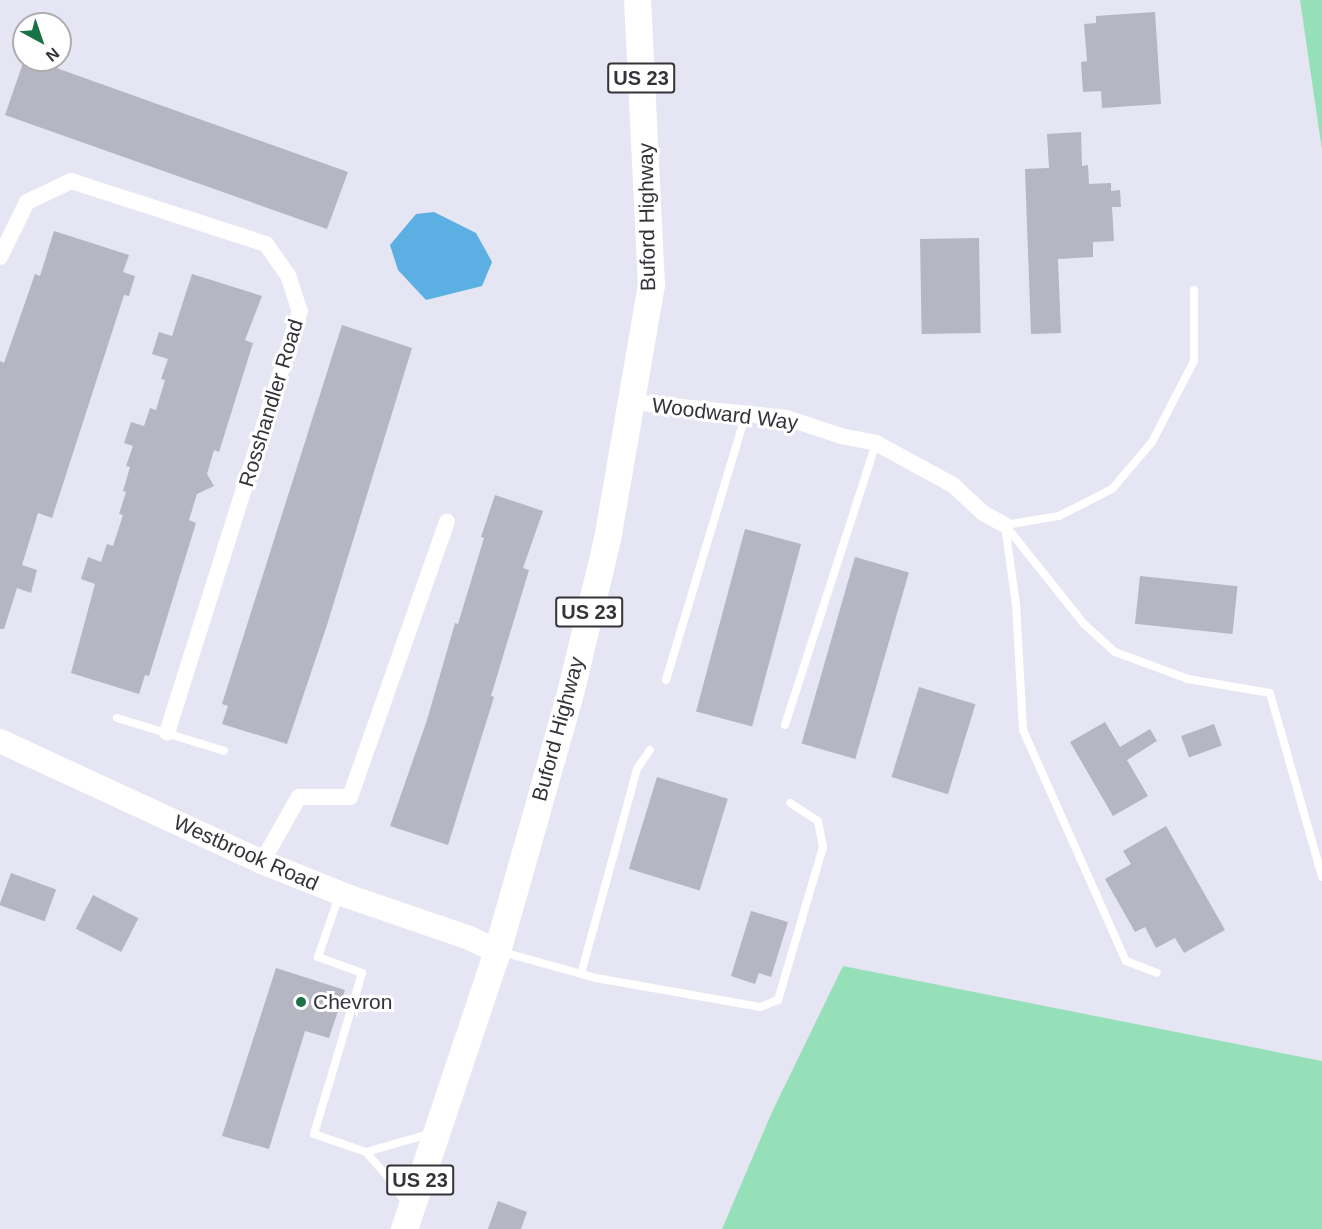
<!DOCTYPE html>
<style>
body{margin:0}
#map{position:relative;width:1322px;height:1229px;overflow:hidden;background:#e6e5f3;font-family:Arial,sans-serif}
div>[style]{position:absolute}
.green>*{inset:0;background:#96e0b9}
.water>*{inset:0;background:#5bafe3}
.building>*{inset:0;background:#b6b5c2;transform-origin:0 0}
.lane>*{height:8px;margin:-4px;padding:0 4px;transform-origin:4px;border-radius:4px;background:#fff}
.street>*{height:16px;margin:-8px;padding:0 8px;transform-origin:8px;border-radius:8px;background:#fff}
.secondary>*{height:24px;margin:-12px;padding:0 12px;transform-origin:12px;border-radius:12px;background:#fff}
.primary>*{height:27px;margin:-13.5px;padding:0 13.5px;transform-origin:13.5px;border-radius:13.5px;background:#fff}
.dots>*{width:16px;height:16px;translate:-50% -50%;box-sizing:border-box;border:3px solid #fff;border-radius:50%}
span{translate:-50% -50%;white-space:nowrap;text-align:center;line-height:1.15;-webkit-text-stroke:6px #fff;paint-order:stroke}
.shield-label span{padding:2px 4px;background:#fff;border:2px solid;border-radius:4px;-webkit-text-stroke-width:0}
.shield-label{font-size:20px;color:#343339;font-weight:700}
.street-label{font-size:21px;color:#343339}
.poi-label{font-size:21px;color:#343339}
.left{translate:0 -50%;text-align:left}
.north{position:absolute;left:12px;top:12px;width:60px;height:60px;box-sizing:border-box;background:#fff;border:2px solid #aeadb0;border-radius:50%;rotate:140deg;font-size:16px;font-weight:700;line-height:24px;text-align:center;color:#343339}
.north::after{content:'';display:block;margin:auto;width:21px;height:27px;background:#197347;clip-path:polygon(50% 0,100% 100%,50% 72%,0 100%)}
</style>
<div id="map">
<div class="green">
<i style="clip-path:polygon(1300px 0,1322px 0,1322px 150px)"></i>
<i style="clip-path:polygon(843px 966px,1322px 1061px,1322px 1229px,722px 1229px,772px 1112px)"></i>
</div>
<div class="water">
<i style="clip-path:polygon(434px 212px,476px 233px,492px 262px,482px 286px,426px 300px,398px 270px,390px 245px,416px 214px)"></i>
</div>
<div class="building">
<i style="clip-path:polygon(1155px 12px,1161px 104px,1102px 108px,1101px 91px,1083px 92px,1081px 62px,1087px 61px,1084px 24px,1096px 23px,1096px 16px)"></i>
<i style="clip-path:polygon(24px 60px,34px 60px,348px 172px,327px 229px,5px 115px)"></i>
<i style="clip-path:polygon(1081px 132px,1082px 166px,1088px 165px,1089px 184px,1111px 183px,1111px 191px,1120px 190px,1121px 207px,1112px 207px,1114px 241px,1093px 242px,1093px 257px,1058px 259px,1061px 333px,1031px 334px,1025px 169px,1049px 168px,1047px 134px)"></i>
<i style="clip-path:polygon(54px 231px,129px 255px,123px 272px,135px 276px,129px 296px,124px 295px,52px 518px,38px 513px,22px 565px,37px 570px,31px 593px,17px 588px,4px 629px,0 629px,0 361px,4px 363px,35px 274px,40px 276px)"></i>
<i style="left:979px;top:238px;width:95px;height:59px;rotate:89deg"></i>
<i style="clip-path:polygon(192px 274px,262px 296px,245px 340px,253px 343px,219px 452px,214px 450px,207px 474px,214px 486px,197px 494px,189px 520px,196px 523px,149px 676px,145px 675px,139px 694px,71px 673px,95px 584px,81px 579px,88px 557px,101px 562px,107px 544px,113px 546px,123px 515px,119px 514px,126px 492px,123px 491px,130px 467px,126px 466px,133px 446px,124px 443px,131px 422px,144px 426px,150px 408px,156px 410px,165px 380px,161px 379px,168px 359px,152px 354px,159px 332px,172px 336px)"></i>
<i style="clip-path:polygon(342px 325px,412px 348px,327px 625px,287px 744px,222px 724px,228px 706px,222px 704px)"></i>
<i style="clip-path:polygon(495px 495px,543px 511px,523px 568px,529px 570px,491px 696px,494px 697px,448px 845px,390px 826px,427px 720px,455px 623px,458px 624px,484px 538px,481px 537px)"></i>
<i style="left:745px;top:529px;width:58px;height:189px;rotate:15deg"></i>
<i style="left:855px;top:557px;width:56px;height:194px;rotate:16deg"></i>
<i style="left:1140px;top:576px;width:98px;height:48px;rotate:6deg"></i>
<i style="left:919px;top:687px;width:59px;height:94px;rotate:17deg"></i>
<i style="clip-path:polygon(1105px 722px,1120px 747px,1150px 729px,1157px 741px,1127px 760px,1148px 796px,1113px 816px,1070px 742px)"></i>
<i style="left:1214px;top:724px;width:23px;height:35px;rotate:70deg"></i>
<i style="left:657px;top:777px;width:74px;height:96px;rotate:17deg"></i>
<i style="clip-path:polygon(1166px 826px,1225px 930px,1184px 953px,1175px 938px,1156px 948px,1145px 927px,1135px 932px,1105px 879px,1131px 864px,1123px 851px)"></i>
<i style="left:11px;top:873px;width:48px;height:34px;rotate:20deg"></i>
<i style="left:93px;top:895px;width:51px;height:38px;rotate:27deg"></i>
<i style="clip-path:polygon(751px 911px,788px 922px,771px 977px,759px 973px,755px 984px,731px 976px)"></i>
<i style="clip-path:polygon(276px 968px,345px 990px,329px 1038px,305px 1031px,269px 1149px,222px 1136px)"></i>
<i style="clip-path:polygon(498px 1201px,527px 1212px,521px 1229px,488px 1229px)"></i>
</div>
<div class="lane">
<i style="left:1005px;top:525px;width:127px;rotate:51.4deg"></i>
<i style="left:1084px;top:624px;width:42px;rotate:42.1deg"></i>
<i style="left:1115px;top:652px;width:78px;rotate:20.3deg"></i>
<i style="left:1188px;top:679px;width:83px;rotate:9.7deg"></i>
<i style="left:1270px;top:693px;width:191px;rotate:74.2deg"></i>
<i style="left:1005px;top:525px;width:55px;rotate:-9.5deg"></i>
<i style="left:1059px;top:516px;width:59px;rotate:-27deg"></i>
<i style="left:1112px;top:489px;width:62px;rotate:-49.6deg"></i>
<i style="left:1152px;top:442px;width:91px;rotate:-62.6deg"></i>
<i style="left:1194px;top:361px;width:71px;rotate:-90deg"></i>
<i style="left:1005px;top:526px;width:79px;rotate:82deg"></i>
<i style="left:1016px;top:604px;width:126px;rotate:86.8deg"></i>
<i style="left:1023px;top:730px;width:253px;rotate:66deg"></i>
<i style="left:1126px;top:961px;width:33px;rotate:21deg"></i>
<i style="left:666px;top:680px;width:278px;rotate:-73.3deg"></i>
<i style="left:117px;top:718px;width:112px;rotate:17.1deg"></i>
<i style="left:785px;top:725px;width:296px;rotate:-72.1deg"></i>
<i style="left:339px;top:896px;width:65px;rotate:109deg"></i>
<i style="left:318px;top:957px;width:47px;rotate:20deg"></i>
<i style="left:362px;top:973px;width:168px;rotate:106.6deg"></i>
<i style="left:314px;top:1134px;width:55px;rotate:19.1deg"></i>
<i style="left:366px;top:1152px;width:37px;rotate:49deg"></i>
<i style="left:390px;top:1180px;width:30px;rotate:56deg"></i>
<i style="left:502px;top:952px;width:98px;rotate:15.5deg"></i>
<i style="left:596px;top:978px;width:167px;rotate:10deg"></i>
<i style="left:760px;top:1007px;width:19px;rotate:-21deg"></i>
<i style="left:778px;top:1000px;width:159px;rotate:-73.6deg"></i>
<i style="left:823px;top:847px;width:26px;rotate:-101deg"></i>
<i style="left:818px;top:821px;width:33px;rotate:-147deg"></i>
<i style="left:581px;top:974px;width:213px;rotate:-74.7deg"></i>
<i style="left:637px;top:769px;width:23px;rotate:-56deg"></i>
<i style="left:366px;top:1152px;width:66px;rotate:-15.9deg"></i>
</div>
<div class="street">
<i style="left:0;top:257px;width:61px;rotate:-63.9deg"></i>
<i style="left:27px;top:202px;width:49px;rotate:-25.5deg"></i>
<i style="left:71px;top:181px;width:205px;rotate:17.9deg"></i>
<i style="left:266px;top:244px;width:38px;rotate:55deg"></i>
<i style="left:288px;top:275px;width:38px;rotate:72deg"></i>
<i style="left:300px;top:311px;width:442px;rotate:107.5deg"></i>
<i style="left:633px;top:402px;width:155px;rotate:5.9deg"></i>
<i style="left:787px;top:418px;width:57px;rotate:18.4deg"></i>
<i style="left:841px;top:436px;width:36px;rotate:11deg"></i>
<i style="left:876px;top:443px;width:88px;rotate:28.6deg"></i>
<i style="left:953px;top:485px;width:41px;rotate:43deg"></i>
<i style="left:983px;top:513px;width:25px;rotate:29deg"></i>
<i style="left:262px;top:862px;width:75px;rotate:-60.4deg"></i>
<i style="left:299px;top:797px;width:51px"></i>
<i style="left:350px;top:797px;width:292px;rotate:-70.6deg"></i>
</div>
<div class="secondary">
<i style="left:0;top:741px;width:289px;rotate:24.8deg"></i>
<i style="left:262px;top:862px;width:92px;rotate:21.8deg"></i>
<i style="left:347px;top:896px;width:127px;rotate:18.9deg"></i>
<i style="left:467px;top:937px;width:33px;rotate:25deg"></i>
</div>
<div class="primary">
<i style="left:404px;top:1229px;width:293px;rotate:-71.5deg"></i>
<i style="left:497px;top:951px;width:272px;rotate:-74.2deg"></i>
<i style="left:571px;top:689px;width:154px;rotate:-76.5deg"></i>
<i style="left:607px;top:539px;width:258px;rotate:-80.2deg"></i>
<i style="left:651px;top:285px;width:285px;rotate:-92.8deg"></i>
</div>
<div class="dots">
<i style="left:301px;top:1002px;background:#197347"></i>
</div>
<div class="shield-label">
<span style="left:641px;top:78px">US 23</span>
<span style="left:589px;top:612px">US 23</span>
<span style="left:420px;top:1180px">US 23</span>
</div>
<div class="street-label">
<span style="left:647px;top:217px;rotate:-91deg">Buford Highway</span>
<span style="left:271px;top:403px;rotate:-73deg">Rosshandler Road</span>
<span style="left:725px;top:414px;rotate:7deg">Woodward Way</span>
<span style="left:558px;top:729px;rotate:-75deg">Buford Highway</span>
<span style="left:246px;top:853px;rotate:24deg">Westbrook Road</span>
</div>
<div class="poi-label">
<span class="left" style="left:313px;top:1002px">Chevron</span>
</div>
<div class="north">N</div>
</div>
